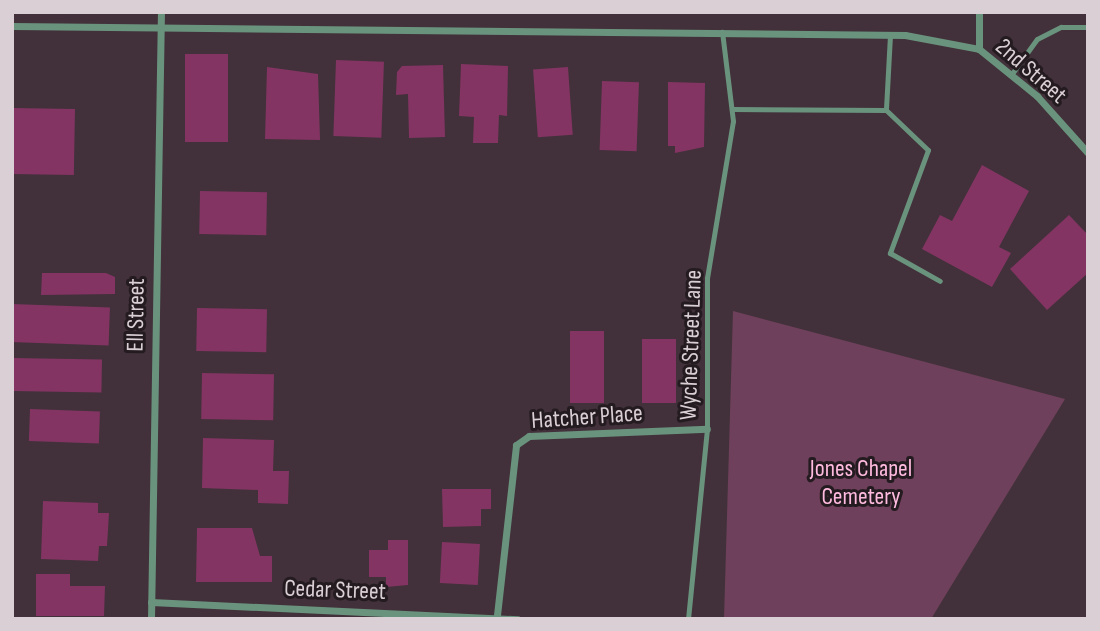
<!DOCTYPE html>
<style>
body{margin:0}
#map{position:relative;width:1100px;height:631px;overflow:hidden;background:#42313a;font-family:"Sofia Sans Condensed",sans-serif}
div>[style]{position:absolute}
.green>*{inset:0;background:#6f405b}
.building>*{inset:0;background:#833463;transform-origin:0 0}
.lane>*{height:5px;margin:-2.5px;padding:0 2.5px;transform-origin:2.5px;border-radius:2.5px;background:#6a937e}
.street>*{height:7px;margin:-3.5px;padding:0 3.5px;transform-origin:3.5px;border-radius:3.5px;background:#6a937e}
span{translate:-50% -50%;white-space:nowrap;text-align:center;line-height:1.15;-webkit-text-stroke:6px #231b1f;paint-order:stroke}
.street-label{font-size:24px;color:#dacfd4}
.park-label{font-size:24px;color:#ffbadf}
.frame{position:absolute;inset:0;border:14px solid #dacfd4;pointer-events:none}
</style>
<div id="map">
<div class="green">
<i style="clip-path:polygon(733px 311px,1065px 399px,931px 619px,724px 619px)"></i>
</div>
<div class="building">
<i style="left:185px;top:54px;width:43px;height:88px"></i>
<i style="left:336px;top:60px;width:48px;height:76px;rotate:2deg"></i>
<i style="clip-path:polygon(461px 64px,508px 66px,507px 116px,499px 115px,498px 143px,473px 143px,474px 117px,459px 116px)"></i>
<i style="clip-path:polygon(443px 65px,445px 137px,409px 138px,408px 94px,396px 95px,397px 72px,402px 66px)"></i>
<i style="clip-path:polygon(267px 67px,318px 74px,320px 140px,265px 139px)"></i>
<i style="left:568px;top:67px;width:68px;height:35px;rotate:86deg"></i>
<i style="left:602px;top:81px;width:37px;height:69px;rotate:2deg"></i>
<i style="clip-path:polygon(668px 82px,705px 83px,704px 147px,675px 153px,675px 146px,668px 146px)"></i>
<i style="left:12px;top:108px;width:63px;height:66px;rotate:1deg"></i>
<i style="clip-path:polygon(982px 165px,1029px 191px,999px 247px,1011px 253px,992px 287px,922px 249px,940px 215px,952px 221px)"></i>
<i style="left:200px;top:191px;width:67px;height:43px;rotate:1deg"></i>
<i style="clip-path:polygon(1069px 215px,1088px 235px,1088px 273px,1047px 310px,1010px 269px)"></i>
<i style="clip-path:polygon(42px 273px,106px 273px,115px 277px,115px 294px,41px 295px)"></i>
<i style="left:12px;top:304px;width:98px;height:38px;rotate:2deg"></i>
<i style="left:197px;top:308px;width:70px;height:43px;rotate:1deg"></i>
<i style="left:570px;top:331px;width:34px;height:72px"></i>
<i style="left:642px;top:339px;width:34px;height:64px"></i>
<i style="left:12px;top:358px;width:90px;height:33px;rotate:1deg"></i>
<i style="left:202px;top:373px;width:72px;height:46px;rotate:1deg"></i>
<i style="left:30px;top:409px;width:70px;height:32px;rotate:2deg"></i>
<i style="clip-path:polygon(203px 438px,274px 440px,273px 471px,289px 471px,288px 504px,258px 503px,258px 490px,202px 488px)"></i>
<i style="clip-path:polygon(442px 489px,491px 489px,491px 509px,481px 509px,481px 526px,443px 527px)"></i>
<i style="clip-path:polygon(43px 501px,98px 503px,98px 513px,109px 513px,107px 546px,99px 546px,98px 561px,41px 559px)"></i>
<i style="clip-path:polygon(197px 528px,252px 528px,260px 556px,272px 556px,272px 582px,196px 582px)"></i>
<i style="clip-path:polygon(388px 540px,408px 540px,408px 585px,386px 587px,386px 577px,369px 577px,369px 550px,388px 550px)"></i>
<i style="left:442px;top:542px;width:38px;height:41px;rotate:3deg"></i>
<i style="clip-path:polygon(36px 574px,70px 574px,70px 586px,105px 586px,104px 616px,36px 616px)"></i>
</div>
<div class="lane">
<i style="left:890px;top:35px;width:75px;rotate:93.1deg"></i>
<i style="left:886px;top:110px;width:58px;rotate:43.6deg"></i>
<i style="left:928px;top:150px;width:110px;rotate:110.3deg"></i>
<i style="left:890px;top:253px;width:57px;rotate:29.2deg"></i>
<i style="left:1011px;top:75px;width:44px;rotate:-54.2deg"></i>
<i style="left:1037px;top:39px;width:27px;rotate:-27deg"></i>
<i style="left:1061px;top:27px;width:27px"></i>
<i style="left:732px;top:109px;width:154px;rotate:0.4deg"></i>
<i style="left:688px;top:619px;width:191px;rotate:-84.3deg"></i>
<i style="left:707px;top:429px;width:151px;rotate:-90deg"></i>
<i style="left:707px;top:278px;width:159px;rotate:-80.6deg"></i>
<i style="left:733px;top:121px;width:90px;rotate:-97deg"></i>
</div>
<div class="street">
<i style="left:12px;top:26px;width:893px;rotate:0.58deg"></i>
<i style="left:905px;top:35px;width:75px;rotate:10.7deg"></i>
<i style="left:979px;top:49px;width:75px;rotate:39deg"></i>
<i style="left:1037px;top:96px;width:76px;rotate:48.2deg"></i>
<i style="left:979px;top:49px;width:37px;rotate:-90deg"></i>
<i style="left:151px;top:602px;width:367px;rotate:2.7deg"></i>
<i style="left:497px;top:615px;width:171px;rotate:-83.6deg"></i>
<i style="left:516px;top:445px;width:16px;rotate:-35deg"></i>
<i style="left:529px;top:436px;width:178px;rotate:-2.3deg"></i>
<i style="left:151px;top:619px;width:607px;rotate:-89.06deg"></i>
</div>
<div class="street-label">
<span style="left:1031px;top:71px;rotate:41deg">2nd Street</span>
<span style="left:136px;top:315px;rotate:-89deg">Ell Street</span>
<span style="left:691px;top:345px;rotate:-88deg">Wyche Street Lane</span>
<span style="left:587px;top:417px;rotate:-4deg">Hatcher Place</span>
<span style="left:335px;top:590px;rotate:2deg">Cedar Street</span>
</div>
<div class="park-label">
<span style="left:861px;top:483px">Jones Chapel<br>Cemetery</span>
</div>
<div class="frame"></div>
</div>
